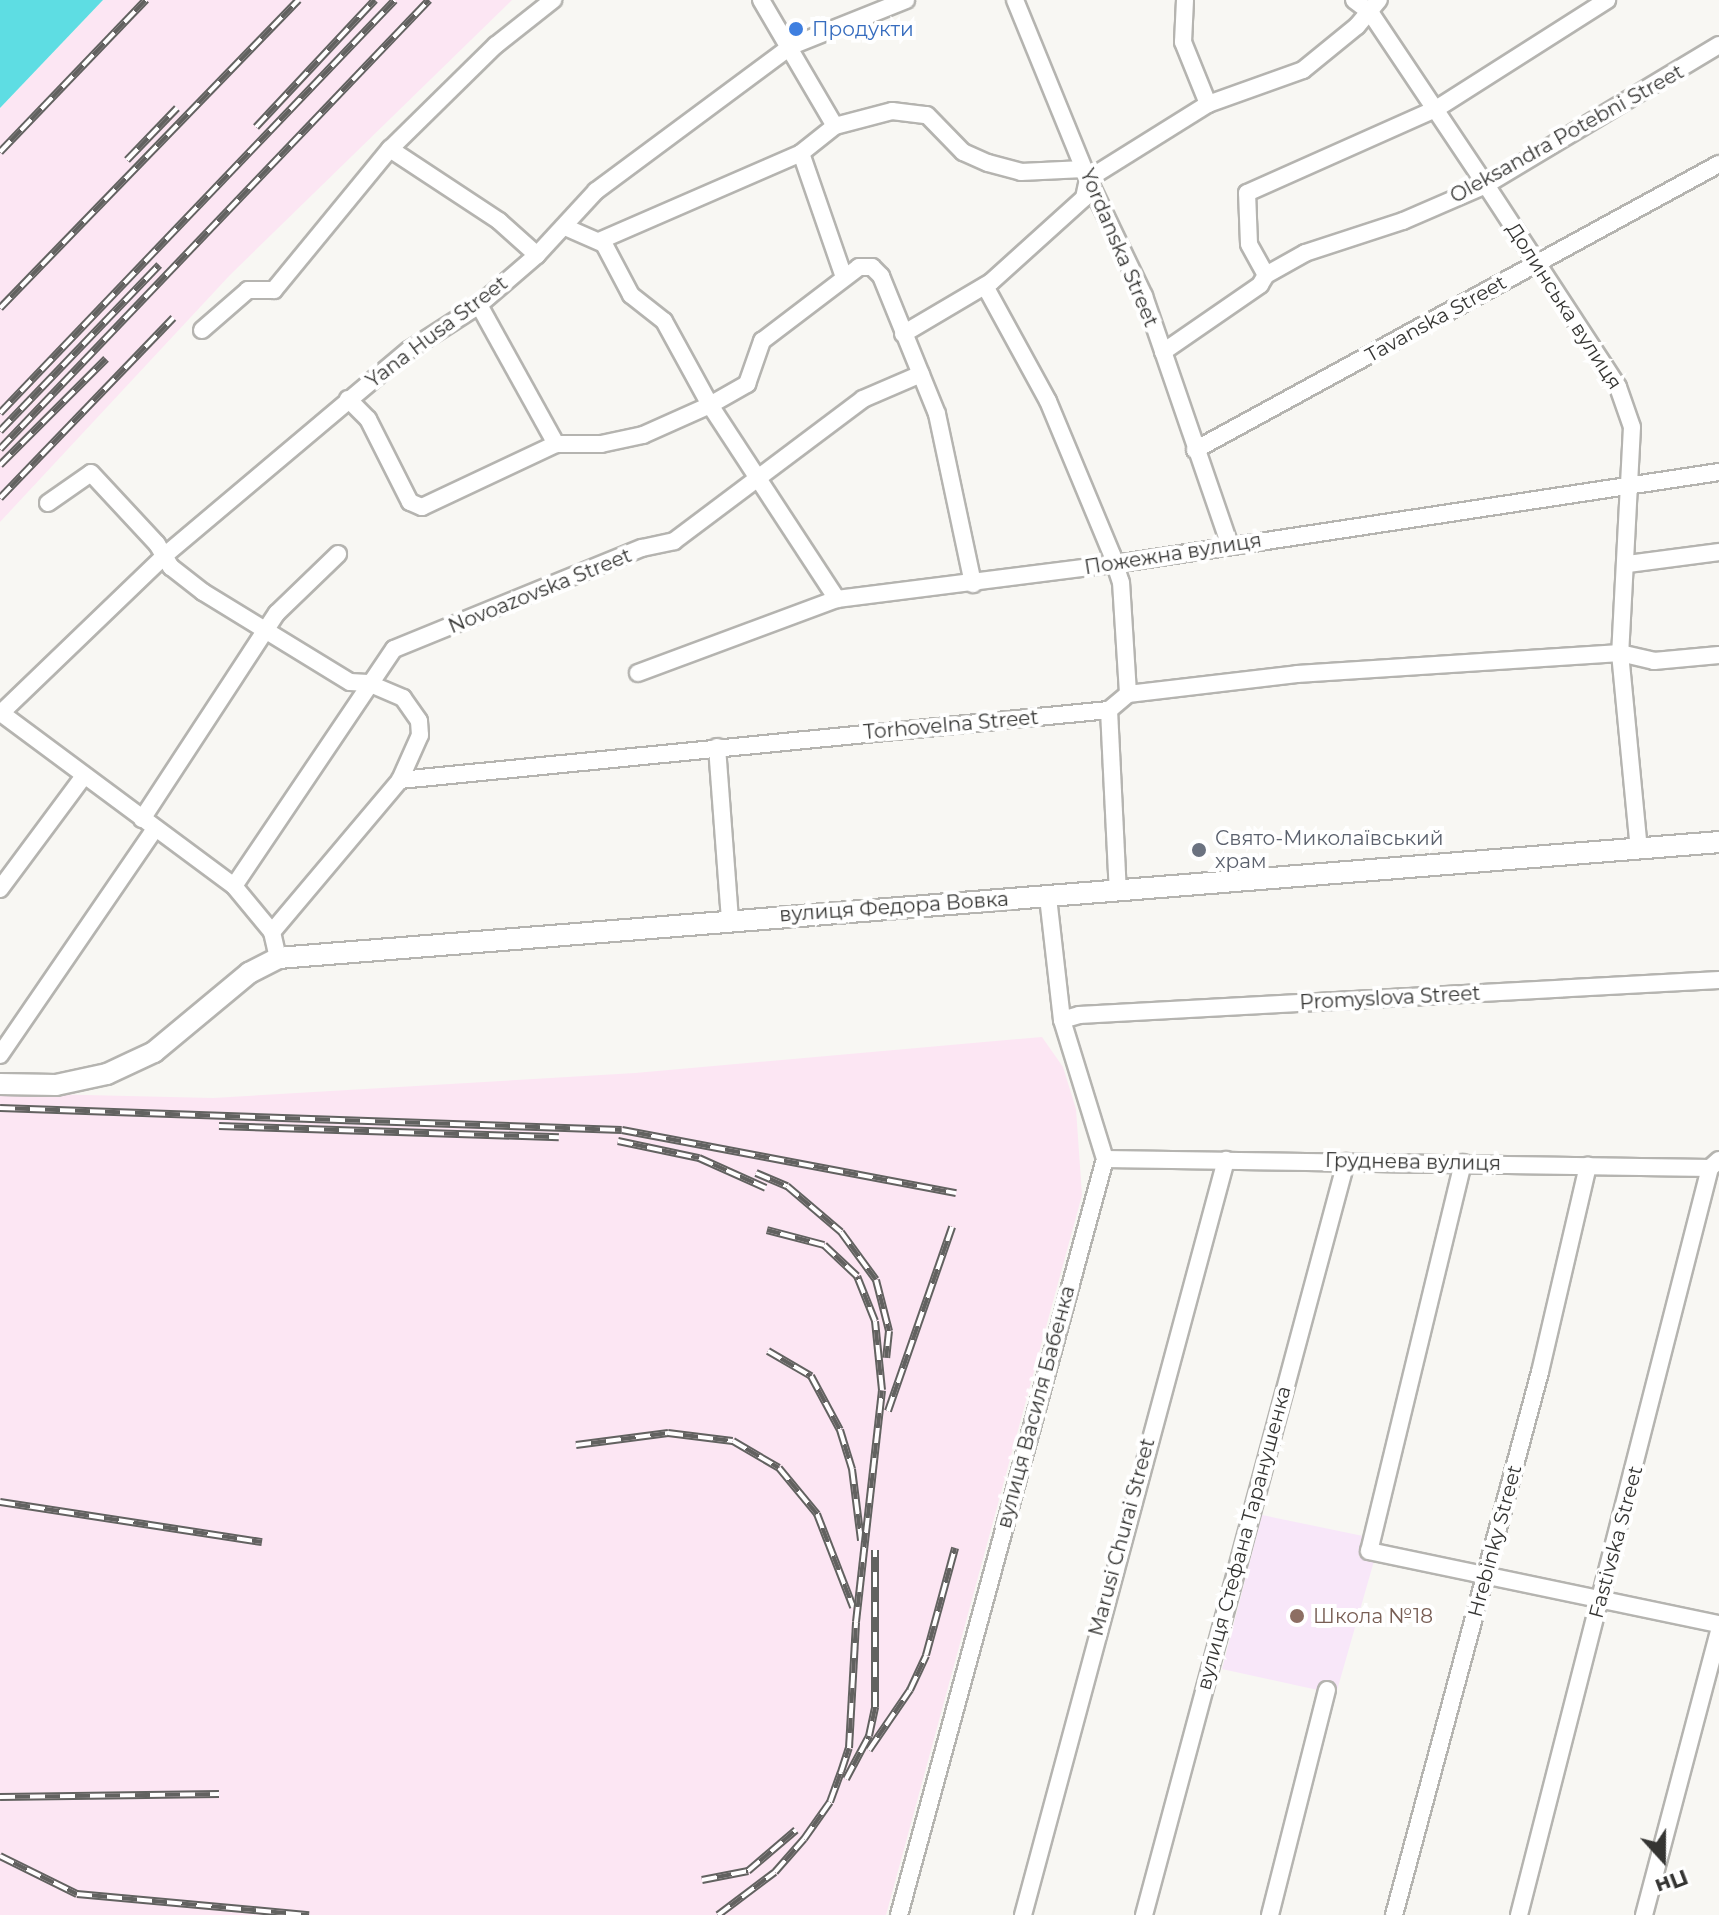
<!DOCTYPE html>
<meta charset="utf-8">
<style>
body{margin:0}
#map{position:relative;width:1719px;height:1915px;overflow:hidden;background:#f8f7f3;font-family:Montserrat,sans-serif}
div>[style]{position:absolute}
.industrial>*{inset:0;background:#fce6f3}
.education>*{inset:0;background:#f8e7f9}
.water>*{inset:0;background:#5edde3}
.roads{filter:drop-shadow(2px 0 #b5b4b0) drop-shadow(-2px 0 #b5b4b0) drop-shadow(0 2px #b5b4b0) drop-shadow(0 -2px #b5b4b0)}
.minor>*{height:16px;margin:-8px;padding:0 8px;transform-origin:8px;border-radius:8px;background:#fff}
.tertiary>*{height:20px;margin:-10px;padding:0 10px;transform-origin:10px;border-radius:10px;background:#fff}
.rail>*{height:8px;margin-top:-4px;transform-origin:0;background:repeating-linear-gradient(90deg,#fff 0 15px,#626260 0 30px);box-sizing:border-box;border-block:2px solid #626260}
.dots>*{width:22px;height:22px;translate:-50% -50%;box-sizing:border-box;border:4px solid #fff;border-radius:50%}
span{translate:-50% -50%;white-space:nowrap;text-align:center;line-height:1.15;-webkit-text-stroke:8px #fff;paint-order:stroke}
.shop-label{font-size:20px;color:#366cbe}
.left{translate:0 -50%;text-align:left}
.street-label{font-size:20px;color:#353533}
.worship-label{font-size:20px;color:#5b616d}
.education-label{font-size:20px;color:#785e54}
.north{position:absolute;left:1623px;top:1819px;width:80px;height:80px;-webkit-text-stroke:6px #fff;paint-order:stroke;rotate:159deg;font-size:22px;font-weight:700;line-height:32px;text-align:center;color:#353533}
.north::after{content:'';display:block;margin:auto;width:28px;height:36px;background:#353533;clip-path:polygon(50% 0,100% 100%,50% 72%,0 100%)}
</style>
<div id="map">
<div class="industrial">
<i style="clip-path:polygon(103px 0,512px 0,230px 275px,0 522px,0 108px)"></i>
<i style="clip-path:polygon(1042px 1037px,1063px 1067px,1076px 1109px,1082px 1195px,886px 1915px,0 1915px,0 1093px,213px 1098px,635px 1073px)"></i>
</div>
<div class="education">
<i style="clip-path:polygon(1262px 1515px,1363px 1536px,1359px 1556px,1374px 1561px,1336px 1694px,1222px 1669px)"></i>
</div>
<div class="water">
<i style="clip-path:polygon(0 0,103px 0,0 108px)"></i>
</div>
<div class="roads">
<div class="minor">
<i style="left:761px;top:0;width:146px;rotate:59.6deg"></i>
<i style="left:1015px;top:0;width:193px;rotate:67.8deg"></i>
<i style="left:1088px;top:179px;width:130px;rotate:64.4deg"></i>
<i style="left:1144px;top:296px;width:264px;rotate:71deg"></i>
<i style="left:1185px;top:0;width:42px;rotate:92.7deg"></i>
<i style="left:1183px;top:42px;width:67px;rotate:68deg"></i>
<i style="left:1354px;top:0;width:20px;rotate:37deg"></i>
<i style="left:1370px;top:12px;width:208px;rotate:56.2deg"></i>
<i style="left:1486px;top:185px;width:241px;rotate:56.8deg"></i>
<i style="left:1618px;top:387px;width:42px;rotate:70.7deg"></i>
<i style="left:1632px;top:427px;width:226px;rotate:93deg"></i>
<i style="left:1620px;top:653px;width:197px;rotate:84.5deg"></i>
<i style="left:390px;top:149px;width:131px;rotate:33.4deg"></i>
<i style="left:499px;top:221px;width:51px;rotate:41.8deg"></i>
<i style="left:801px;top:153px;width:131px;rotate:70.9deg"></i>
<i style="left:565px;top:227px;width:43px;rotate:23.6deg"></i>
<i style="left:604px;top:244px;width:58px;rotate:62.1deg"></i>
<i style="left:631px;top:295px;width:42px;rotate:38.2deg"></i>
<i style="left:664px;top:321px;width:96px;rotate:61.3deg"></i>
<i style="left:710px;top:405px;width:232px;rotate:56.8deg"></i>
<i style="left:599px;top:241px;width:220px;rotate:-23.5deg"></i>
<i style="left:801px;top:153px;width:43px;rotate:-38.5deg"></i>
<i style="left:835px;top:126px;width:59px;rotate:-14.7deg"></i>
<i style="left:892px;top:111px;width:35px;rotate:7deg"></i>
<i style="left:927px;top:115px;width:52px;rotate:45.8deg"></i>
<i style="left:963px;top:152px;width:27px;rotate:24deg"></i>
<i style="left:988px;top:163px;width:34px;rotate:15deg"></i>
<i style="left:1021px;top:172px;width:63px;rotate:-2.7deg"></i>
<i style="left:1266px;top:275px;width:35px;rotate:-119deg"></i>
<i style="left:1249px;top:244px;width:51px;rotate:-92.2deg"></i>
<i style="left:1247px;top:193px;width:207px;rotate:-24deg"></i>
<i style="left:1436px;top:109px;width:203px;rotate:-32.5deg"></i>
<i style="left:985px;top:286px;width:131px;rotate:61.3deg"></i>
<i style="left:1048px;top:401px;width:167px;rotate:67.4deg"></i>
<i style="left:1112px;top:555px;width:28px;rotate:72deg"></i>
<i style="left:1121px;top:582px;width:112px;rotate:86.4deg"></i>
<i style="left:479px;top:305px;width:159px;rotate:61deg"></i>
<i style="left:202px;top:330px;width:61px;rotate:-41deg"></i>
<i style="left:248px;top:290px;width:26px"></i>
<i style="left:274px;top:290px;width:183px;rotate:-50.6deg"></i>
<i style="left:390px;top:149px;width:148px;rotate:-44.5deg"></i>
<i style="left:496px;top:45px;width:73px;rotate:-38.3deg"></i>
<i style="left:903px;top:334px;width:102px;rotate:-30.6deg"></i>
<i style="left:991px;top:282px;width:125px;rotate:-42.1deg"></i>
<i style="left:1084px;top:198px;width:19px;rotate:-78deg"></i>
<i style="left:1088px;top:179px;width:142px;rotate:-32deg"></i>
<i style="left:1208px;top:104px;width:101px;rotate:-19.7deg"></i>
<i style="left:1303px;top:70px;width:70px;rotate:-39.2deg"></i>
<i style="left:1357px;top:26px;width:34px;rotate:-50deg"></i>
<i style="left:1163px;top:352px;width:118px;rotate:-34.6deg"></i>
<i style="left:1260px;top:285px;width:12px;rotate:-59deg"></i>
<i style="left:1266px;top:275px;width:45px;rotate:-29.4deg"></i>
<i style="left:1305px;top:253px;width:103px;rotate:-18.1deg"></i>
<i style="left:1403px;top:221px;width:90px;rotate:-23.4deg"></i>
<i style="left:1486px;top:185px;width:272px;rotate:-31deg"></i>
<i style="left:348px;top:399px;width:28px;rotate:45deg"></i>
<i style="left:368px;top:419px;width:93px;rotate:63.2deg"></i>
<i style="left:410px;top:502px;width:13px;rotate:23deg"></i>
<i style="left:422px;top:507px;width:148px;rotate:-25.2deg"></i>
<i style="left:556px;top:444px;width:45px"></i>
<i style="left:601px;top:444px;width:43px;rotate:-12.1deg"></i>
<i style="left:643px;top:435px;width:73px;rotate:-24.1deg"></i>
<i style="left:710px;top:405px;width:43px;rotate:-29.6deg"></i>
<i style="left:747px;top:384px;width:46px;rotate:-70.8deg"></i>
<i style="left:762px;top:341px;width:122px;rotate:-37.3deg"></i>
<i style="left:859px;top:267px;width:13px"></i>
<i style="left:872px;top:267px;width:13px;rotate:45deg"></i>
<i style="left:881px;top:276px;width:149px;rotate:67.9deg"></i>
<i style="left:937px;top:414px;width:174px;rotate:78deg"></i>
<i style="left:1195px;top:450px;width:597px;rotate:-28.63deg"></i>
<i style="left:48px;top:503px;width:52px;rotate:-34.9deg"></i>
<i style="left:91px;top:473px;width:97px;rotate:47.1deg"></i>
<i style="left:157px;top:544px;width:27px;rotate:59deg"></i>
<i style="left:171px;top:567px;width:41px;rotate:38deg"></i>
<i style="left:203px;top:592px;width:172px;rotate:31.5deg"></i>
<i style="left:350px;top:682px;width:18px;rotate:3deg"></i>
<i style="left:368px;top:683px;width:38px;rotate:23deg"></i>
<i style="left:403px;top:698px;width:28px;rotate:55deg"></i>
<i style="left:419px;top:721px;width:14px;rotate:86deg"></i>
<i style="left:420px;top:735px;width:49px;rotate:114deg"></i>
<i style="left:1628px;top:564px;width:92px;rotate:-7.5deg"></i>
<i style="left:638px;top:673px;width:212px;rotate:-20.4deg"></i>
<i style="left:837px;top:599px;width:280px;rotate:-7.2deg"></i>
<i style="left:1115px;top:564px;width:611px;rotate:-8.66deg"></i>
<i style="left:1109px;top:710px;width:181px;rotate:87.2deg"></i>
<i style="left:1px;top:713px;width:290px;rotate:36.6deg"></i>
<i style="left:234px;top:886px;width:60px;rotate:50.4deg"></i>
<i style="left:0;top:714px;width:228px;rotate:-43.9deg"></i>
<i style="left:164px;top:556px;width:320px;rotate:-40.1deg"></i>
<i style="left:409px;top:350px;width:83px;rotate:-32.7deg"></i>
<i style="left:479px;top:305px;width:77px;rotate:-40.8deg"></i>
<i style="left:537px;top:255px;width:87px;rotate:-47.3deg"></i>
<i style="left:596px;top:191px;width:243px;rotate:-36.6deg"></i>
<i style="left:791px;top:46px;width:124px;rotate:-21.8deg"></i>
<i style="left:717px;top:747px;width:171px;rotate:85.7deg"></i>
<i style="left:142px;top:819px;width:246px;rotate:-56.8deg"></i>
<i style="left:277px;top:613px;width:85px;rotate:-44deg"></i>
<i style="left:234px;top:886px;width:286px;rotate:-56deg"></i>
<i style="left:394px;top:649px;width:268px;rotate:-22.2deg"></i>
<i style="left:642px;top:548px;width:33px;rotate:-12deg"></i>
<i style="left:674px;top:541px;width:236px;rotate:-36.9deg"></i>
<i style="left:863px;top:399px;width:63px;rotate:-23.3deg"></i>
<i style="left:0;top:889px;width:141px;rotate:-53.4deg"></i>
<i style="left:278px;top:958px;width:27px;rotate:-103deg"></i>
<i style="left:272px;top:932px;width:199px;rotate:-49.9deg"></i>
<i style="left:400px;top:780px;width:712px;rotate:-5.64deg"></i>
<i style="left:1109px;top:710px;width:25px;rotate:-40deg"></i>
<i style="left:1128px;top:694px;width:170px;rotate:-6.7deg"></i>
<i style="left:1297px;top:674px;width:324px;rotate:-3.7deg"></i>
<i style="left:1620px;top:653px;width:35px;rotate:13deg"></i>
<i style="left:1654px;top:661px;width:65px;rotate:-5.3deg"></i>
<i style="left:1062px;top:1020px;width:18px;rotate:-16deg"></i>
<i style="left:1079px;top:1015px;width:641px;rotate:-3.13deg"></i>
<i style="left:0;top:1055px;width:274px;rotate:-55.6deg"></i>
<i style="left:1105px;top:1159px;width:605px;rotate:0.85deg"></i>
<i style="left:1710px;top:1168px;width:12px;rotate:-42deg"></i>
<i style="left:1463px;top:1163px;width:399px;rotate:103.6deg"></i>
<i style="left:1369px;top:1551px;width:358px;rotate:11.8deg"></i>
<i style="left:899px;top:1915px;width:784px;rotate:-74.76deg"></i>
<i style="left:1105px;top:1159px;width:145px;rotate:-107.2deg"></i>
<i style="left:1062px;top:1020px;width:123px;rotate:-96.5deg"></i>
<i style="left:1023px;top:1915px;width:782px;rotate:-74.95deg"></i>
<i style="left:1144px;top:1915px;width:780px;rotate:-74.98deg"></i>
<i style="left:1270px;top:1915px;width:232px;rotate:-75.8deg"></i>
<i style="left:1394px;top:1915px;width:562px;rotate:-74.95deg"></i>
<i style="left:1540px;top:1372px;width:212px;rotate:-76.9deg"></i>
<i style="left:1519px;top:1915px;width:771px;rotate:-75.66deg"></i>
<i style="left:1644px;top:1915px;width:293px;rotate:-75.2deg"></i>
</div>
<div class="tertiary">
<i style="left:0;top:1084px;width:56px;rotate:1deg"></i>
<i style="left:56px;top:1085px;width:52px;rotate:-12.2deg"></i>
<i style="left:107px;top:1074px;width:52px;rotate:-25.1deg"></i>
<i style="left:154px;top:1052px;width:124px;rotate:-39.7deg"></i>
<i style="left:249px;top:973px;width:33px;rotate:-27deg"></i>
<i style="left:278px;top:958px;width:1446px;rotate:-4.6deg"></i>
</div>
</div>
<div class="rail">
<i style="left:256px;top:127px;width:174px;rotate:-46.9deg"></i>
<i style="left:0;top:152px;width:211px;rotate:-46.2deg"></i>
<i style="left:127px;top:160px;width:72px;rotate:-46.1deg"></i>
<i style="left:0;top:308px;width:429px;rotate:-45.9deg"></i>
<i style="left:0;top:413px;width:571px;rotate:-46.28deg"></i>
<i style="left:0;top:431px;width:230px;rotate:-46.2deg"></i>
<i style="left:0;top:449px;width:621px;rotate:-46.3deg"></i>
<i style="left:0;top:465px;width:150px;rotate:-45deg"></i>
<i style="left:0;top:498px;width:250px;rotate:-46.1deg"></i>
<i style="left:0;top:1108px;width:622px;rotate:2.03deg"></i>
<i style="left:622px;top:1130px;width:340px;rotate:10.7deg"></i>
<i style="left:219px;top:1126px;width:340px;rotate:1.9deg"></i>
<i style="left:618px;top:1141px;width:83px;rotate:11.9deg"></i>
<i style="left:699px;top:1158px;width:73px;rotate:24.1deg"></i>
<i style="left:756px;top:1173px;width:34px;rotate:23deg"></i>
<i style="left:787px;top:1186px;width:71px;rotate:40.4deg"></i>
<i style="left:841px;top:1232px;width:59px;rotate:53.9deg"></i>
<i style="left:876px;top:1280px;width:53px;rotate:75.7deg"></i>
<i style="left:889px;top:1331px;width:27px;rotate:96deg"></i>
<i style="left:768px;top:1351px;width:50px;rotate:30.2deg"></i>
<i style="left:811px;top:1376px;width:61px;rotate:61.8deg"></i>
<i style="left:840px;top:1430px;width:41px;rotate:72.9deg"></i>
<i style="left:852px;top:1469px;width:72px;rotate:82.8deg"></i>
<i style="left:888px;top:1411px;width:195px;rotate:-70.8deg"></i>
<i style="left:576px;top:1445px;width:93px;rotate:-7.4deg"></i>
<i style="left:668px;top:1433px;width:65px;rotate:7deg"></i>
<i style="left:733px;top:1441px;width:53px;rotate:30.4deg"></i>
<i style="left:779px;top:1468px;width:60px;rotate:50.4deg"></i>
<i style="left:817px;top:1514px;width:100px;rotate:68.8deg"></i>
<i style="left:0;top:1502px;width:265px;rotate:8.7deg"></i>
<i style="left:869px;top:1750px;width:73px;rotate:-55.7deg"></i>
<i style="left:910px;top:1690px;width:38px;rotate:-65deg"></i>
<i style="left:926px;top:1655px;width:111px;rotate:-74.8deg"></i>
<i style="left:846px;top:1779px;width:49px;rotate:-61.9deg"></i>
<i style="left:869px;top:1736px;width:30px;rotate:-78deg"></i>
<i style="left:875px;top:1707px;width:157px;rotate:-90deg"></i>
<i style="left:0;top:1797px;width:219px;rotate:-0.8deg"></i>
<i style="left:0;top:1856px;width:86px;rotate:26.3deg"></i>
<i style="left:77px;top:1894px;width:233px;rotate:5.2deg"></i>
<i style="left:702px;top:1880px;width:47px;rotate:-11.1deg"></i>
<i style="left:748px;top:1871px;width:63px;rotate:-40.5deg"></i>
<i style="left:718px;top:1915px;width:71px;rotate:-37deg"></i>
<i style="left:775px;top:1872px;width:44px;rotate:-48.7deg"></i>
<i style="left:804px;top:1839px;width:45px;rotate:-54.9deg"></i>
<i style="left:830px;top:1802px;width:32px;rotate:-70deg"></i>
<i style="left:841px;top:1772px;width:25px;rotate:-72deg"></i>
<i style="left:849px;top:1748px;width:126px;rotate:-86.8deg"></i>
<i style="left:856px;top:1622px;width:233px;rotate:-83.6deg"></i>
<i style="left:882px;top:1390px;width:69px;rotate:-95.8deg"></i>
<i style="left:875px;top:1321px;width:48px;rotate:-111.8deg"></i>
<i style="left:857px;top:1276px;width:45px;rotate:-136.8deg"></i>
<i style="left:824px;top:1245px;width:59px;rotate:-165.3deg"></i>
</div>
<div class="dots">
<i style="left:796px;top:29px;background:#3f7fe0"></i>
<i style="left:1199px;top:850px;background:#6b7280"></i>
<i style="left:1297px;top:1616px;background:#8d6e63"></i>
</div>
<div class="shop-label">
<span class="left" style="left:812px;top:29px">Продукти</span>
</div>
<div class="street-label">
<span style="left:1567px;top:134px;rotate:-29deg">Oleksandra Potebni Street</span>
<span style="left:1119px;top:248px;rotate:67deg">Yordanska Street</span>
<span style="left:1564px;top:306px;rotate:57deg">Долинська вулиця</span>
<span style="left:1436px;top:319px;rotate:-29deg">Tavanska Street</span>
<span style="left:437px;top:332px;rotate:-37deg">Yana Husa Street</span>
<span style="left:1173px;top:554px;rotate:-9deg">Пожежна вулиця</span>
<span style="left:540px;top:591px;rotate:-22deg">Novoazovska Street</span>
<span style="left:951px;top:725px;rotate:-5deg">Torhovelna Street</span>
<span style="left:894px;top:907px;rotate:-4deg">вулиця Федора Вовка</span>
<span style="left:1390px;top:998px;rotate:-3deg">Promyslova Street</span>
<span style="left:1413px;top:1162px;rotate:1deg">Груднева вулиця</span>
<span style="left:1036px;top:1407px;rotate:-75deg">вулиця Василя Бабенка</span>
<span style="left:1122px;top:1537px;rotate:-75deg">Marusi Churai Street</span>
<span style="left:1244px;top:1538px;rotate:-75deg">вулиця Стефана Таранушенка</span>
<span style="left:1495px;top:1541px;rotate:-75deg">Hrebinky Street</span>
<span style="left:1616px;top:1542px;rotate:-75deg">Fastivska Street</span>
</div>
<div class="worship-label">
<span class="left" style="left:1215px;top:850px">Свято-Миколаївський<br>храм</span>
</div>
<div class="education-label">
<span class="left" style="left:1313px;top:1616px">Школа №18</span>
</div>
<div class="north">Пн</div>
</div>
